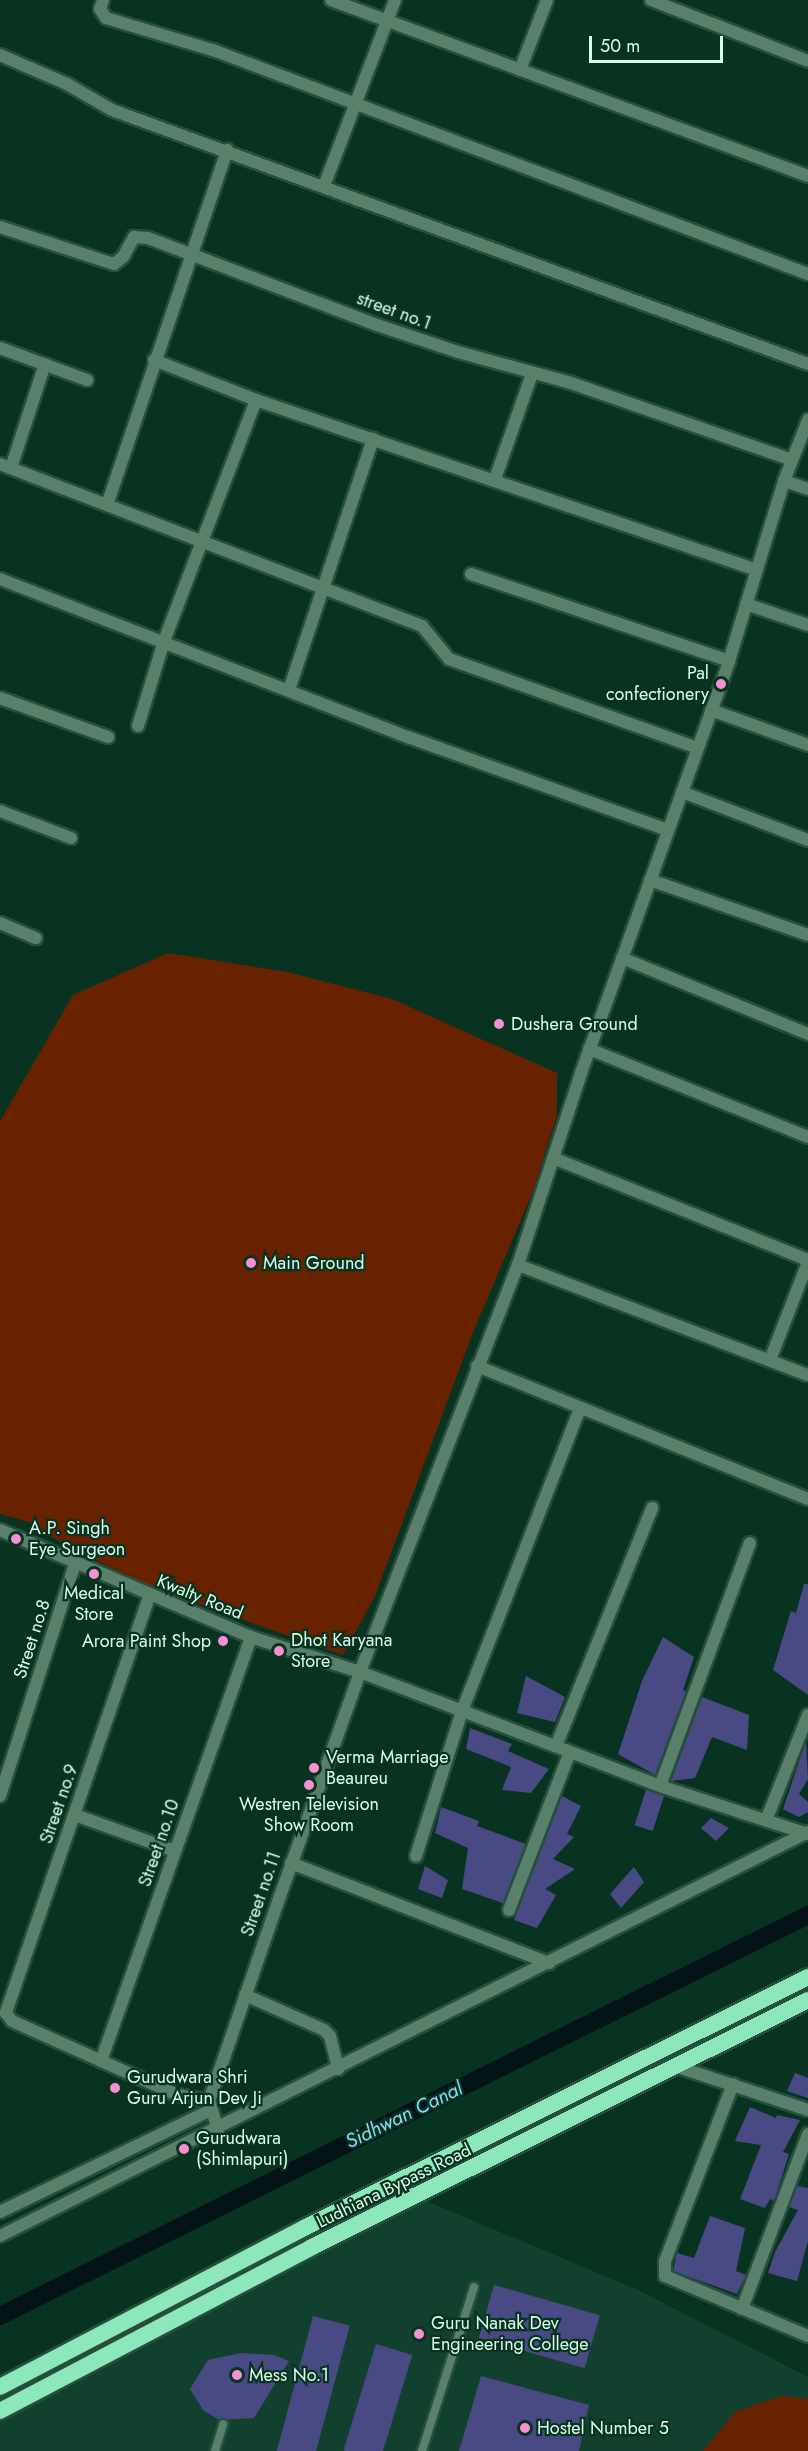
<!DOCTYPE html>
<style>
body{margin:0}
#map{position:relative;width:808px;height:2451px;overflow:hidden;background:#093321;font-family:Jost,sans-serif}
div>[style]{position:absolute}
.built>*{inset:0;background:#11412e}
.green>*{inset:0;background:#692200}
.canal>*{height:18px;margin:-9px;padding:0 9px;transform-origin:9px;border-radius:9px;background:#041318}
.building>*{inset:0;background:#494a83;transform-origin:0 0}
.roads{filter:drop-shadow(2px 0 #264f3d) drop-shadow(-2px 0 #264f3d) drop-shadow(0 2px #264f3d) drop-shadow(0 -2px #264f3d)}
.service>*{height:8px;margin:-4px;padding:0 4px;transform-origin:4px;border-radius:4px;background:#5a806c}
.minor>*{height:12px;margin:-6px;padding:0 6px;transform-origin:6px;border-radius:6px;background:#5a806c}
.tertiary>*{height:12px;margin:-6px;padding:0 6px;transform-origin:6px;border-radius:6px;background:#5a806c}
.trunk>*{height:16px;margin:-8px;padding:0 8px;transform-origin:8px;border-radius:8px;background:#8ce8ba}
.dots>*{width:16px;height:16px;translate:-50% -50%;box-sizing:border-box;border:3px solid #093321;border-radius:50%}
span{translate:-50% -50%;white-space:nowrap;text-align:center;line-height:1.15;-webkit-text-stroke:4.5px #093321;paint-order:stroke}
.street-label{font-size:18px;color:#d7fce7}
.poi-label{font-size:18px;color:#d7fce7}
.right{translate:-100% -50%;text-align:right}
.left{translate:0 -50%;text-align:left}
.water-label{font-size:20px;color:#87daf5;font-style:italic}
.scale{position:absolute;left:589px;top:36px;width:134px;height:27px;box-sizing:border-box;border:3px solid #d7fce7;border-top:0;padding-left:8px;font-size:18px;line-height:21px;white-space:nowrap;color:#d7fce7;-webkit-text-stroke:4px #093321;paint-order:stroke}
</style>
<div id="map">
<div class="built">
<i style="clip-path:polygon(393px 2187px,638px 2290px,808px 2377px,808px 2451px,0 2451px,0 2395px)"></i>
</div>
<div class="green">
<i style="clip-path:polygon(168px 953px,287px 972px,392px 999px,557px 1073px,557px 1115px,533px 1191px,472px 1335px,375px 1596px,343px 1655px,147px 1586px,36px 1529px,37px 1524px,0 1514px,0 1121px,73px 995px)"></i>
<i style="clip-path:polygon(781px 2396px,808px 2399px,808px 2451px,703px 2451px,735px 2412px)"></i>
</div>
<div class="canal">
<i style="left:0;top:2316px;width:902px;rotate:-26.39deg"></i>
</div>
<div class="building">
<i style="clip-path:polygon(804px 1584px,808px 1584px,808px 1695px,773px 1670px,791px 1611px,796px 1613px)"></i>
<i style="clip-path:polygon(663px 1637px,694px 1657px,683px 1690px,686px 1691px,655px 1775px,618px 1754px,642px 1681px)"></i>
<i style="clip-path:polygon(526px 1676px,565px 1697px,555px 1722px,517px 1713px)"></i>
<i style="clip-path:polygon(702px 1697px,749px 1715px,747px 1750px,712px 1737px,695px 1778px,671px 1781px)"></i>
<i style="clip-path:polygon(470px 1728px,512px 1744px,508px 1751px,549px 1769px,531px 1793px,502px 1790px,511px 1767px,466px 1749px)"></i>
<i style="clip-path:polygon(806px 1741px,808px 1779px,799px 1794px,808px 1802px,808px 1812px,799px 1817px,783px 1809px)"></i>
<i style="left:646px;top:1790px;width:19px;height:37px;rotate:18deg"></i>
<i style="clip-path:polygon(562px 1796px,581px 1806px,567px 1834px,574px 1837px,553px 1859px,575px 1869px,545px 1889px,556px 1895px,537px 1928px,514px 1920px)"></i>
<i style="clip-path:polygon(441px 1807px,479px 1821px,477px 1826px,526px 1844px,503px 1903px,462px 1889px,468px 1848px,435px 1833px)"></i>
<i style="clip-path:polygon(711px 1818px,729px 1828px,716px 1841px,701px 1828px)"></i>
<i style="clip-path:polygon(425px 1866px,448px 1880px,442px 1898px,418px 1889px)"></i>
<i style="clip-path:polygon(634px 1867px,644px 1882px,621px 1908px,610px 1894px)"></i>
<i style="clip-path:polygon(795px 2073px,808px 2078px,808px 2098px,787px 2091px)"></i>
<i style="clip-path:polygon(750px 2107px,776px 2118px,777px 2115px,800px 2120px,783px 2152px,789px 2154px,774px 2201px,770px 2199px,765px 2208px,740px 2199px,761px 2145px,735px 2141px)"></i>
<i style="clip-path:polygon(797px 2186px,808px 2188px,808px 2241px,797px 2281px,768px 2273px,775px 2252px,798px 2210px,789px 2207px)"></i>
<i style="clip-path:polygon(710px 2216px,745px 2228px,736px 2271px,746px 2275px,737px 2294px,673px 2271px,677px 2253px,694px 2258px)"></i>
<i style="left:494px;top:2285px;width:110px;height:55px;rotate:16deg"></i>
<i style="left:313px;top:2316px;width:38px;height:141px;rotate:15deg"></i>
<i style="left:376px;top:2344px;width:38px;height:111px;rotate:17deg"></i>
<i style="clip-path:polygon(241px 2353px,274px 2355px,289px 2361px,254px 2418px,219px 2420px,203px 2410px,190px 2389px,208px 2360px)"></i>
<i style="clip-path:polygon(481px 2376px,589px 2405px,579px 2451px,459px 2451px)"></i>
</div>
<div class="roads">
<div class="service">
<i style="left:215px;top:2451px;width:28px;rotate:-73deg"></i>
<i style="left:422px;top:2451px;width:172px;rotate:-72.4deg"></i>
</div>
<div class="minor">
<i style="left:103px;top:0;width:9px;rotate:108deg"></i>
<i style="left:100px;top:9px;width:11px;rotate:56deg"></i>
<i style="left:106px;top:18px;width:112px;rotate:16.7deg"></i>
<i style="left:213px;top:50px;width:636px;rotate:20.63deg"></i>
<i style="left:331px;top:0;width:508px;rotate:20.25deg"></i>
<i style="left:651px;top:0;width:168px;rotate:21.2deg"></i>
<i style="left:0;top:55px;width:73px;rotate:23.4deg"></i>
<i style="left:67px;top:84px;width:52px;rotate:30deg"></i>
<i style="left:112px;top:110px;width:741px;rotate:20.05deg"></i>
<i style="left:520px;top:70px;width:75px;rotate:-68.9deg"></i>
<i style="left:324px;top:186px;width:199px;rotate:-69.1deg"></i>
<i style="left:0;top:227px;width:120px;rotate:18deg"></i>
<i style="left:114px;top:264px;width:11px;rotate:-38deg"></i>
<i style="left:123px;top:257px;width:23px;rotate:-61deg"></i>
<i style="left:134px;top:237px;width:14px;rotate:4deg"></i>
<i style="left:148px;top:238px;width:245px;rotate:20.8deg"></i>
<i style="left:377px;top:325px;width:85px;rotate:18.4deg"></i>
<i style="left:458px;top:352px;width:117px;rotate:15.3deg"></i>
<i style="left:571px;top:383px;width:234px;rotate:19.2deg"></i>
<i style="left:0;top:348px;width:93px;rotate:20.2deg"></i>
<i style="left:154px;top:360px;width:110px;rotate:21.4deg"></i>
<i style="left:256px;top:400px;width:529px;rotate:18.74deg"></i>
<i style="left:0;top:464px;width:452px;rotate:21deg"></i>
<i style="left:422px;top:626px;width:43px;rotate:50.7deg"></i>
<i style="left:449px;top:659px;width:263px;rotate:19.7deg"></i>
<i style="left:11px;top:468px;width:109px;rotate:-71.9deg"></i>
<i style="left:495px;top:479px;width:111px;rotate:-70.6deg"></i>
<i style="left:784px;top:481px;width:25px;rotate:18deg"></i>
<i style="left:107px;top:505px;width:375px;rotate:-71.3deg"></i>
<i style="left:471px;top:574px;width:272px;rotate:18.6deg"></i>
<i style="left:0;top:579px;width:438px;rotate:21.2deg"></i>
<i style="left:408px;top:737px;width:276px;rotate:19.7deg"></i>
<i style="left:746px;top:604px;width:65px;rotate:18.7deg"></i>
<i style="left:289px;top:690px;width:265px;rotate:-71.5deg"></i>
<i style="left:0;top:698px;width:115px;rotate:19.9deg"></i>
<i style="left:711px;top:710px;width:103px;rotate:19.8deg"></i>
<i style="left:138px;top:726px;width:89px;rotate:-73deg"></i>
<i style="left:164px;top:641px;width:258px;rotate:-69.1deg"></i>
<i style="left:682px;top:792px;width:135px;rotate:20.9deg"></i>
<i style="left:0;top:811px;width:76px;rotate:20.8deg"></i>
<i style="left:650px;top:880px;width:167px;rotate:19.2deg"></i>
<i style="left:0;top:923px;width:39px;rotate:23deg"></i>
<i style="left:622px;top:958px;width:201px;rotate:22.2deg"></i>
<i style="left:589px;top:1049px;width:236px;rotate:21.9deg"></i>
<i style="left:553px;top:1158px;width:275px;rotate:21.8deg"></i>
<i style="left:518px;top:1265px;width:310px;rotate:20.8deg"></i>
<i style="left:770px;top:1360px;width:105px;rotate:-68.8deg"></i>
<i style="left:477px;top:1366px;width:357px;rotate:21.9deg"></i>
<i style="left:0;top:1530px;width:273px;rotate:23.1deg"></i>
<i style="left:251px;top:1637px;width:114px;rotate:17.8deg"></i>
<i style="left:360px;top:1672px;width:321px;rotate:20.8deg"></i>
<i style="left:660px;top:1786px;width:156px;rotate:18deg"></i>
<i style="left:149px;top:1597px;width:440px;rotate:109deg"></i>
<i style="left:6px;top:2013px;width:10px;rotate:53deg"></i>
<i style="left:12px;top:2021px;width:179px;rotate:24.1deg"></i>
<i style="left:175px;top:2094px;width:35px;rotate:12deg"></i>
<i style="left:556px;top:1746px;width:257px;rotate:-68deg"></i>
<i style="left:660px;top:1786px;width:259px;rotate:-69.7deg"></i>
<i style="left:0;top:1796px;width:247px;rotate:-72.1deg"></i>
<i style="left:75px;top:1815px;width:106px;rotate:19.8deg"></i>
<i style="left:767px;top:1818px;width:111px;rotate:-68.3deg"></i>
<i style="left:416px;top:1856px;width:152px;rotate:-72.4deg"></i>
<i style="left:462px;top:1711px;width:325px;rotate:-68.7deg"></i>
<i style="left:291px;top:1863px;width:277px;rotate:21.2deg"></i>
<i style="left:509px;top:1910px;width:169px;rotate:-68.9deg"></i>
<i style="left:245px;top:1995px;width:86px;rotate:23.9deg"></i>
<i style="left:324px;top:2030px;width:8px;rotate:45deg"></i>
<i style="left:330px;top:2036px;width:34px;rotate:76deg"></i>
<i style="left:101px;top:2061px;width:450px;rotate:-70.5deg"></i>
<i style="left:678px;top:2067px;width:137px;rotate:18.3deg"></i>
<i style="left:733px;top:2084px;width:190px;rotate:111deg"></i>
<i style="left:665px;top:2261px;width:15px;rotate:90deg"></i>
<i style="left:665px;top:2276px;width:155px;rotate:22.8deg"></i>
<i style="left:218px;top:2130px;width:30px;rotate:-107deg"></i>
<i style="left:209px;top:2101px;width:217px;rotate:-70.9deg"></i>
<i style="left:280px;top:1896px;width:238px;rotate:-70.3deg"></i>
<i style="left:360px;top:1672px;width:437px;rotate:-68.8deg"></i>
<i style="left:518px;top:1265px;width:202px;rotate:-71.8deg"></i>
<i style="left:581px;top:1073px;width:438px;rotate:-70.2deg"></i>
<i style="left:729px;top:661px;width:188px;rotate:-73deg"></i>
<i style="left:784px;top:481px;width:66px;rotate:-68.5deg"></i>
<i style="left:0;top:2212px;width:234px;rotate:-25.8deg"></i>
<i style="left:742px;top:2309px;width:187px;rotate:-69.3deg"></i>
</div>
<div class="tertiary">
<i style="left:0;top:2236px;width:903px;rotate:-26.57deg"></i>
</div>
<div class="trunk">
<i style="left:0;top:2387px;width:343px;rotate:-27.6deg"></i>
<i style="left:304px;top:2228px;width:563px;rotate:-26.47deg"></i>
<i style="left:0;top:2411px;width:352px;rotate:-27.7deg"></i>
<i style="left:312px;top:2247px;width:554px;rotate:-26.47deg"></i>
</div>
</div>
<div class="dots">
<i style="left:721px;top:684px;background:#f591d2"></i>
<i style="left:499px;top:1024px;background:#f591d2"></i>
<i style="left:251px;top:1263px;background:#f591d2"></i>
<i style="left:16px;top:1539px;background:#f591d2"></i>
<i style="left:94px;top:1574px;background:#f591d2"></i>
<i style="left:223px;top:1641px;background:#f591d2"></i>
<i style="left:279px;top:1651px;background:#f591d2"></i>
<i style="left:314px;top:1768px;background:#f591d2"></i>
<i style="left:309px;top:1785px;background:#f591d2"></i>
<i style="left:115px;top:2088px;background:#f591d2"></i>
<i style="left:184px;top:2149px;background:#f591d2"></i>
<i style="left:419px;top:2334px;background:#f591d2"></i>
<i style="left:237px;top:2375px;background:#f591d2"></i>
<i style="left:525px;top:2428px;background:#f591d2"></i>
</div>
<div class="street-label">
<span style="left:394px;top:311px;rotate:20deg">street no.1</span>
<span style="left:200px;top:1597px;rotate:22deg">Kwalty Road</span>
<span style="left:32px;top:1639px;rotate:-72deg">Street no.8</span>
<span style="left:59px;top:1804px;rotate:-71deg">Street no.9</span>
<span style="left:159px;top:1843px;rotate:-71deg">Street no.10</span>
<span style="left:261px;top:1894px;rotate:-71deg">Street no.11</span>
<span style="left:394px;top:2186px;rotate:-26deg">Ludhiana Bypass Road</span>
</div>
<div class="poi-label">
<span class="right" style="left:709px;top:684px">Pal<br>confectionery</span>
<span class="left" style="left:511px;top:1024px">Dushera Ground</span>
<span class="left" style="left:263px;top:1263px">Main Ground</span>
<span class="left" style="left:29px;top:1539px">A.P. Singh<br>Eye Surgeon</span>
<span style="left:94px;top:1604px">Medical<br>Store</span>
<span class="right" style="left:211px;top:1641px">Arora Paint Shop</span>
<span class="left" style="left:291px;top:1651px">Dhot Karyana<br>Store</span>
<span class="left" style="left:326px;top:1768px">Verma Marriage<br>Beaureu</span>
<span style="left:309px;top:1815px">Westren Television<br>Show Room</span>
<span class="left" style="left:127px;top:2088px">Gurudwara Shri<br>Guru Arjun Dev Ji</span>
<span class="left" style="left:196px;top:2149px">Gurudwara<br>(Shimlapuri)</span>
<span class="left" style="left:431px;top:2334px">Guru Nanak Dev<br>Engineering College</span>
<span class="left" style="left:249px;top:2375px">Mess No.1</span>
<span class="left" style="left:537px;top:2428px">Hostel Number 5</span>
</div>
<div class="water-label">
<span style="left:404px;top:2115px;rotate:-26deg">Sidhwan Canal</span>
</div>
<div class="scale">50 m</div>
</div>
